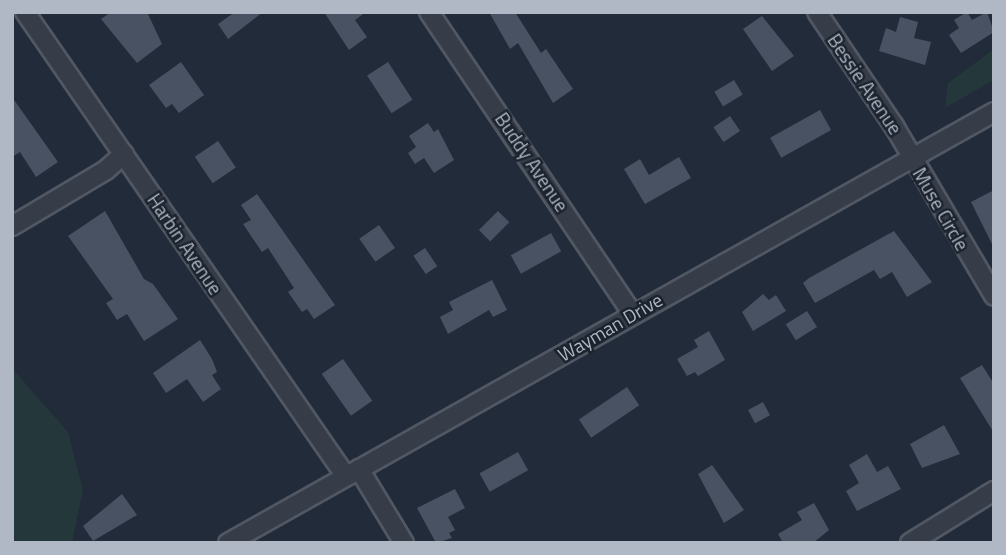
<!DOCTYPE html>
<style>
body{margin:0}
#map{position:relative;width:1006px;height:555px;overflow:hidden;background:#222b39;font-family:"Titillium Web",sans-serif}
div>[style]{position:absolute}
.green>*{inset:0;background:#24373a}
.building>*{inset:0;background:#495263;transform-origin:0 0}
.roads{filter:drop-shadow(2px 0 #515864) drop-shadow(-2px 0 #515864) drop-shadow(0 2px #515864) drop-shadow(0 -2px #515864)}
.minor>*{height:18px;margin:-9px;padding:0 9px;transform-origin:9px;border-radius:9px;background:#363d49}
span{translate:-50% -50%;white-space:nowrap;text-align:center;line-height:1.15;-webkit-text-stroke:5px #1b232e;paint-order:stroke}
.street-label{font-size:19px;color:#b1b8c5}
.frame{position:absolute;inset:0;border:14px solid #b1b8c5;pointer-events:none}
</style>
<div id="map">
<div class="green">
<i style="clip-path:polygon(994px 49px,994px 80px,945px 108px,948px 83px)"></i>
<i style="clip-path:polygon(12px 368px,68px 432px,83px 490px,72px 543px,12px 543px)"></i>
</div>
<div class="building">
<i style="clip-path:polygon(111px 12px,147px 12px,162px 44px,137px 63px,101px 19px)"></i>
<i style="clip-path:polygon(235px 12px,263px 12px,228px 39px,218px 24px)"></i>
<i style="clip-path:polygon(324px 12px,366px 12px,355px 20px,367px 37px,349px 50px)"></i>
<i style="clip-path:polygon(489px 12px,515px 12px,541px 53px,546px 49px,573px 89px,553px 103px,518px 43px,510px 49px)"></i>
<i style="clip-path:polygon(967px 12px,972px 20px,987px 12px,994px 32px,961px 53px,949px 35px,959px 28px,954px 20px)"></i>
<i style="clip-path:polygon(762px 16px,794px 56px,772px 71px,743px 29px)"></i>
<i style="clip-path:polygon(900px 17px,918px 22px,914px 38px,931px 42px,925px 65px,879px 51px,886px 28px,896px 32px)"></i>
<i style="clip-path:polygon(181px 62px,204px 95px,179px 113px,172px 104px,166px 108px,149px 85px)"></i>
<i style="left:388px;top:62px;width:45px;height:25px;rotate:57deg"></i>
<i style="left:734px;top:80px;width:17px;height:23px;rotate:59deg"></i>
<i style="clip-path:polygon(12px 97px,58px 162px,36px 177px,20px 152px,12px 157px)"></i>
<i style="left:820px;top:110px;width:23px;height:57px;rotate:61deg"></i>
<i style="left:730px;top:116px;width:18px;height:20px;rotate:56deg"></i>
<i style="clip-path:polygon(428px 123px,434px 132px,438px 129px,454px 160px,434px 173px,424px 158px,415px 164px,408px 153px,416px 147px,409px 136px)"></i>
<i style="left:218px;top:141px;width:32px;height:28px;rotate:56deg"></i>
<i style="clip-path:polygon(679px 157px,691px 178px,645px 204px,624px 169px,640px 159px,649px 175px)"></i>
<i style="clip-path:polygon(994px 190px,994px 248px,971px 202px)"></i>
<i style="clip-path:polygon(257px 194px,335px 305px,314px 319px,307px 309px,302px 312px,288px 292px,294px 288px,268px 248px,262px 252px,243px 224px,251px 220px,241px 205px)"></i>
<i style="clip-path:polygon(105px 211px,144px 279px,153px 284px,178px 319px,144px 341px,127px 314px,117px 320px,106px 303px,113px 299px,68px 236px)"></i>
<i style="left:498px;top:211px;width:16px;height:27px;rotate:45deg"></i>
<i style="left:379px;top:225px;width:28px;height:24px;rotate:55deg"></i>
<i style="clip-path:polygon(894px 231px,932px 282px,907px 297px,892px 272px,880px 279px,874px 270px,815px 303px,803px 283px,809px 278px)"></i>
<i style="left:551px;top:233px;width:21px;height:46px;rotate:61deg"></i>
<i style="left:425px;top:248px;width:22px;height:14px;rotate:56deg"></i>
<i style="clip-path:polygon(492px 280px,507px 310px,493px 317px,489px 310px,448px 334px,440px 317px,453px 310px,449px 302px)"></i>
<i style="clip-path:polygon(763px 294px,769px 300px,776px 295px,786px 311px,753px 331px,742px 312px)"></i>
<i style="left:807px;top:311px;width:19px;height:25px;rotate:58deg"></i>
<i style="clip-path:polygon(709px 331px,725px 360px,698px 376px,695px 372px,687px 376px,677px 359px,698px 347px,694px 340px)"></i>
<i style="clip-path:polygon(200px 340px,212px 359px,217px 372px,212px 375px,221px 389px,203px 402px,187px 379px,166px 393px,153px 373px)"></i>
<i style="left:343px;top:359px;width:51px;height:26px;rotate:55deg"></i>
<i style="clip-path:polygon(982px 365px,994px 384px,994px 433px,960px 378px)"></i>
<i style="left:627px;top:387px;width:22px;height:58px;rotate:56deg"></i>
<i style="left:763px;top:402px;width:15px;height:17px;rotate:62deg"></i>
<i style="clip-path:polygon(944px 425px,960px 454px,922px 468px,910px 444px)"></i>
<i style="left:518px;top:452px;width:21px;height:44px;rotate:61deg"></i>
<i style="clip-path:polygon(867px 454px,877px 472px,888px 466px,901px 489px,857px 511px,846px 491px,859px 483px,849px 465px)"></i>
<i style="clip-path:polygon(712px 465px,744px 510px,724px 523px,698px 474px)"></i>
<i style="clip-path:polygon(455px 489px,465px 508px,448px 517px,455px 530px,449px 533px,452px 538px,436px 543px,417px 508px)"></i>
<i style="clip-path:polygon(122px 494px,137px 515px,93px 541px,83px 526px)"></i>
<i style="clip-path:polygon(814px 503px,829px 530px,813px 543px,783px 543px,778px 534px,802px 520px,797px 512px)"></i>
</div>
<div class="roads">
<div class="minor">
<i style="left:25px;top:12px;width:563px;rotate:55.35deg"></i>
<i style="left:429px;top:12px;width:364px;rotate:56deg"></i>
<i style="left:817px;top:12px;width:138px;rotate:56deg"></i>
<i style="left:894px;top:126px;width:197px;rotate:59.5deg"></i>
<i style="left:12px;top:226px;width:109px;rotate:-30.8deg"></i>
<i style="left:106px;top:170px;width:24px;rotate:-42deg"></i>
<i style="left:359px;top:469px;width:87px;rotate:58.7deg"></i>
<i style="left:228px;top:543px;width:879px;rotate:-29.36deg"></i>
<i style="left:910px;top:543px;width:99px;rotate:-31.8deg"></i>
</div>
</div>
<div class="street-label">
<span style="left:865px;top:84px;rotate:56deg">Bessie Avenue</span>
<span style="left:532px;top:162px;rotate:56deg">Buddy Avenue</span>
<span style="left:941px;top:209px;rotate:60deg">Muse Circle</span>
<span style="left:185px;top:244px;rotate:56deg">Harbin Avenue</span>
<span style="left:610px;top:327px;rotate:-30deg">Wayman Drive</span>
</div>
<div class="frame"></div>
</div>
